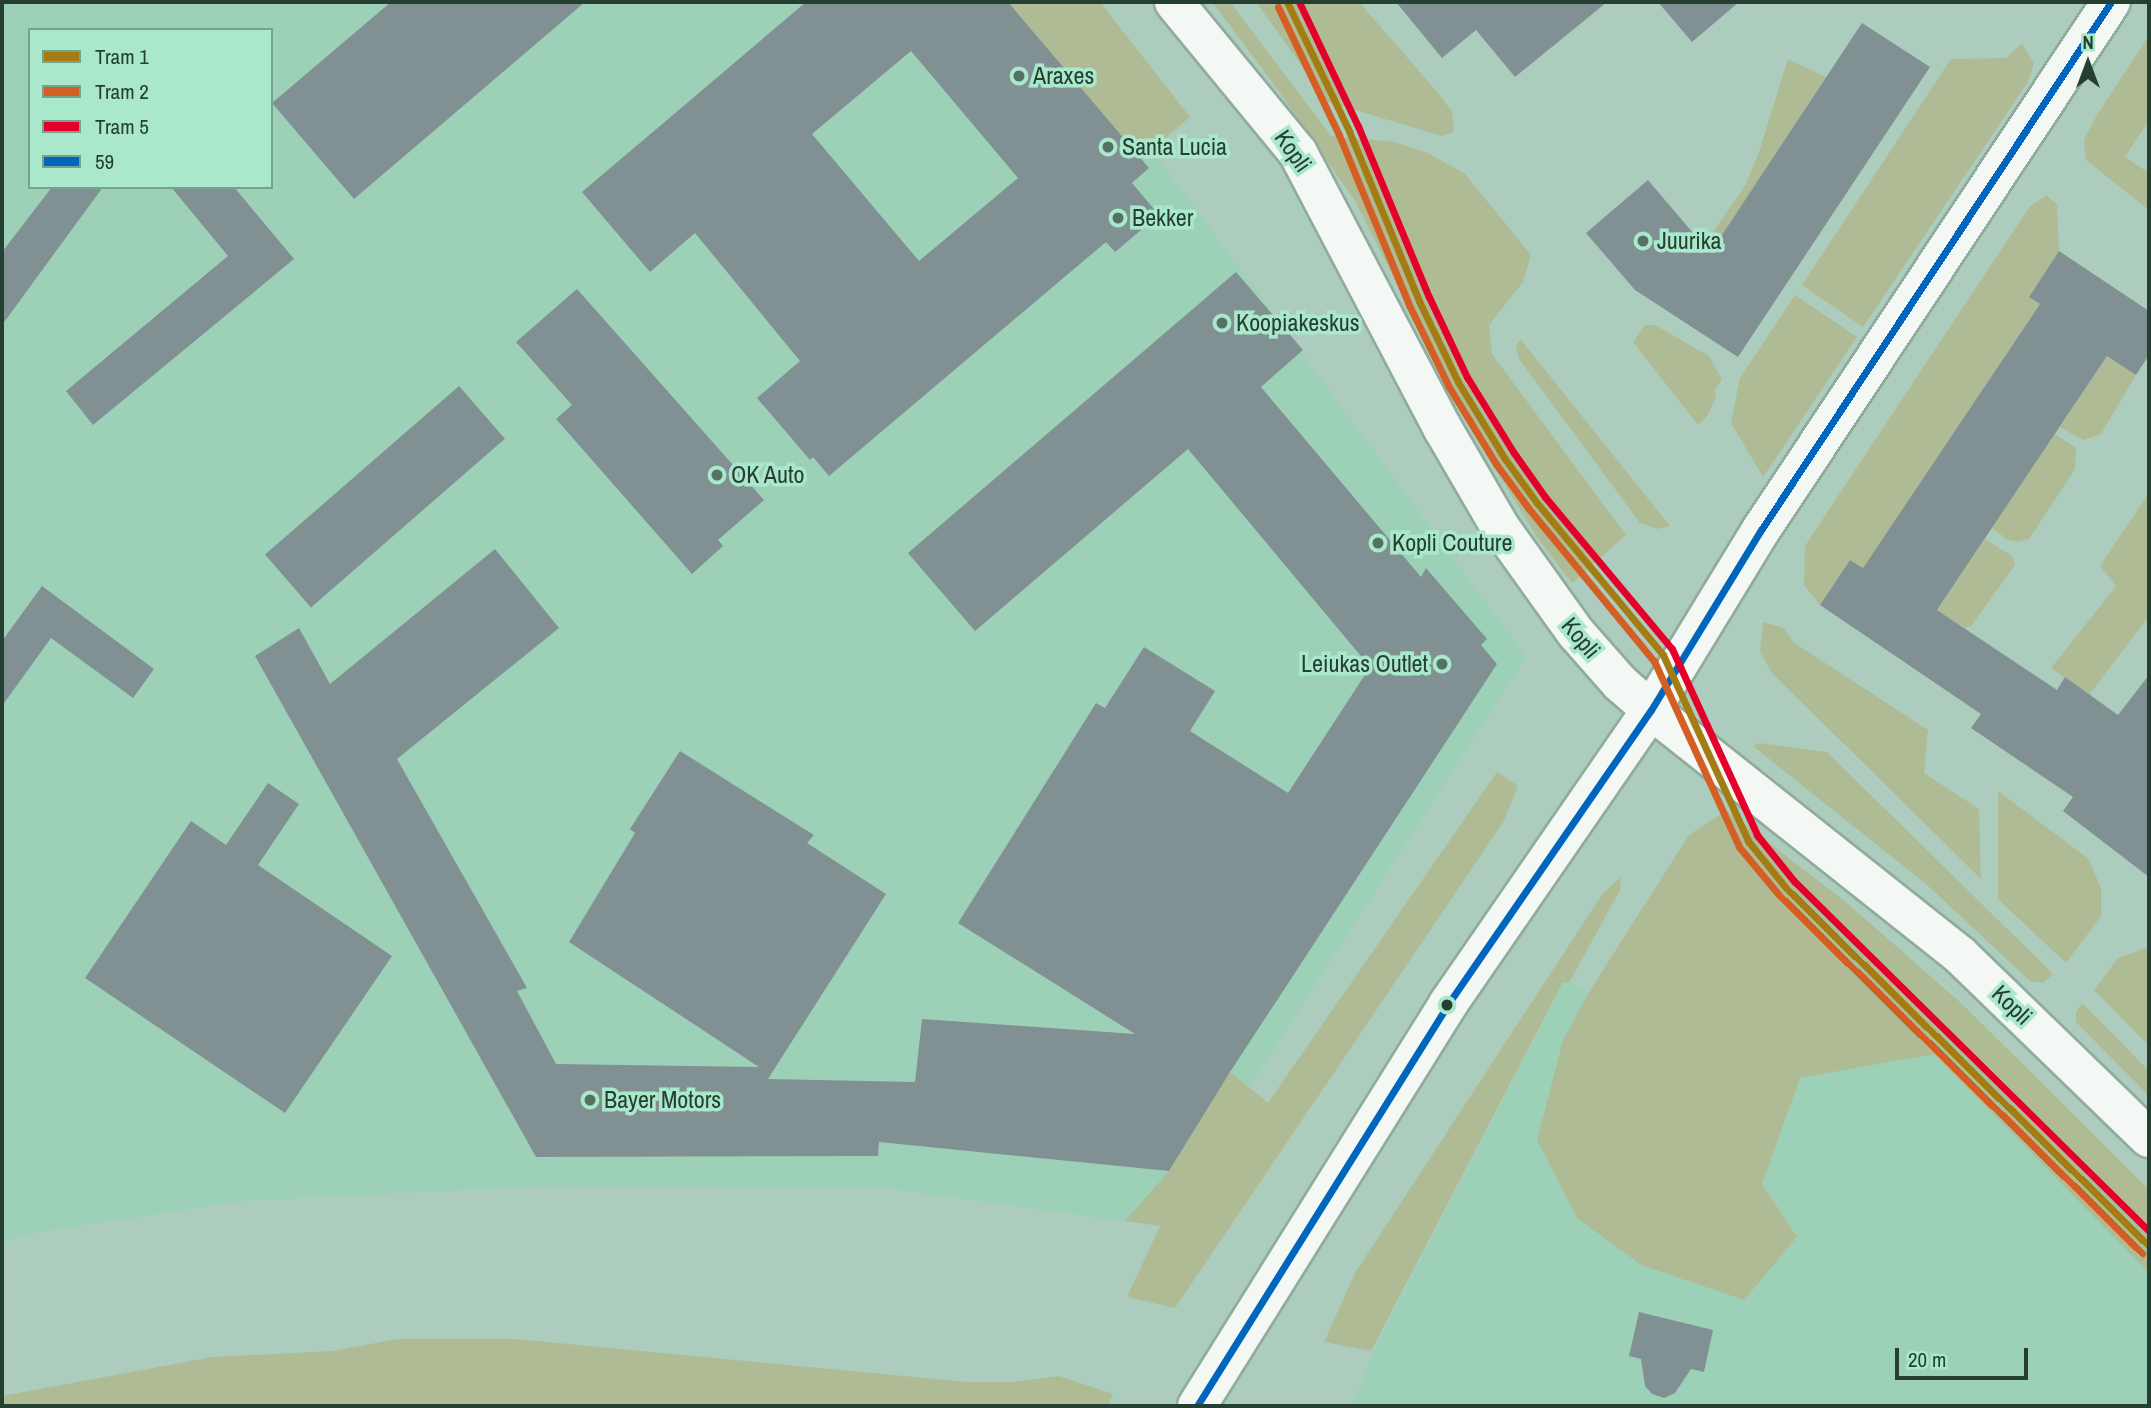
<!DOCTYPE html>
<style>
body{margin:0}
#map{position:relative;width:2151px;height:1408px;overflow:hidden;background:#accdbd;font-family:"Archivo Narrow",sans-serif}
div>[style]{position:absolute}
.built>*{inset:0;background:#9cd1b8}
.green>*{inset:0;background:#afbb95}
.building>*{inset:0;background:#819092;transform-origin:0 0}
.roads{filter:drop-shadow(2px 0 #91ab9e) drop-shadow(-2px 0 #91ab9e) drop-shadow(0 2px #91ab9e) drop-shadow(0 -2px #91ab9e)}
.street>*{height:38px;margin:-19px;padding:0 19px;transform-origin:19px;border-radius:19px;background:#f3f8f5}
.secondary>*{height:38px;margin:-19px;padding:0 19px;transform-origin:19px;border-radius:19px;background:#f3f8f5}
.bus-1>*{height:7px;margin:-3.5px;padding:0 3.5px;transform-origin:3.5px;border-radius:3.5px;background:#0065bd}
.tram-1>*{height:7px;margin:-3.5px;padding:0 3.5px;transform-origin:3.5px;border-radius:3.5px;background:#a37d14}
.tram-2>*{height:7px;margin:-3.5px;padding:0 3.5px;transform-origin:3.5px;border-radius:3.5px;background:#d35f25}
.tram-3>*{height:7px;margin:-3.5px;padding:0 3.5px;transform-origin:3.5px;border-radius:3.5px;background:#e4002b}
.dots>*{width:19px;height:19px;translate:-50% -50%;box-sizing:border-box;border:4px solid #aae8cb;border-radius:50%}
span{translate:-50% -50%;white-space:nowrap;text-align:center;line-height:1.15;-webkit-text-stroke:7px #aae8cb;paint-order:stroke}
.poi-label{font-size:24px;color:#263f33}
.left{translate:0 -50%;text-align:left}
.right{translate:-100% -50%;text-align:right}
.street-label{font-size:24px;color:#263f33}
.frame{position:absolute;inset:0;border:4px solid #263f33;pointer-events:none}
.legend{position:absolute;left:28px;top:28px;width:245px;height:161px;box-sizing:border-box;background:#aae8cb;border:2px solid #75a48e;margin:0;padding:9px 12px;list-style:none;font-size:21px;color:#263f33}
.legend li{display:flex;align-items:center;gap:14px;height:35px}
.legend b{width:35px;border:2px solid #75a48e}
.north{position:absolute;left:2053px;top:28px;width:70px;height:70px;-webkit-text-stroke:5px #aae8cb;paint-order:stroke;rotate:0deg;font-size:19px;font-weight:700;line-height:28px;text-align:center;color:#263f33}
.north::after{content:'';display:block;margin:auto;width:24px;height:32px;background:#263f33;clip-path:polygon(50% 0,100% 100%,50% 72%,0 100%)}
.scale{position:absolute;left:1895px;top:1348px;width:133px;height:32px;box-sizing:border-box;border:4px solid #263f33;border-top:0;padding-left:9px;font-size:21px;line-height:24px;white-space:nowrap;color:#263f33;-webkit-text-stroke:5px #aae8cb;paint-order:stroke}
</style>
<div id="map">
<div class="built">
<i style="clip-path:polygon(evenodd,2px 2px,1043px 2px,1526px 657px,1160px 1226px,875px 1187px,545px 1186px,242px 1201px,41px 1232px,2px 1243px,2px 2px,30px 30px,271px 30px,271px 187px,30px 187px,30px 30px)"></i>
<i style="clip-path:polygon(1742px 860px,2149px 1273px,2149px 1406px,1352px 1406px,1377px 1345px,1564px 981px,1600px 996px)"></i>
</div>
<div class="green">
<i style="clip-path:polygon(1008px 2px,1100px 2px,1190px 117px,1141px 159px)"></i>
<i style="clip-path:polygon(1212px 2px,1230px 2px,1331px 136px,1395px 142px,1428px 153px,1465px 174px,1531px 255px,1523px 282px,1489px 325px,1492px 354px,1626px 535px,1572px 583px,1537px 537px,1469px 426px,1355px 201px,1273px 83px)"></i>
<i style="clip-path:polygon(1256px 2px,1359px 2px,1439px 94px,1452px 112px,1454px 132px,1442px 136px,1328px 102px)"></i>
<i style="clip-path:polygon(2149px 35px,2149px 120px,2125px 157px,2149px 173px,2149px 210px,2086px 160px,2084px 140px,2097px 115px)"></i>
<i style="clip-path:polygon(2022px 43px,2034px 64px,2028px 82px,1863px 327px,1802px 285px,1951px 59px,2006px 58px)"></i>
<i style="clip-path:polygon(1788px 59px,1826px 77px,1675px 306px,1673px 291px,1746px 184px,1759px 152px)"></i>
<i style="clip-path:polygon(2047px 195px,2057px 205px,2059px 251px,2029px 297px,2040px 304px,1863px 568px,1850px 560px,1820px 605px,1804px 585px,1805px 546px,2030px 206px)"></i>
<i style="clip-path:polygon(1795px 295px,1857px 337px,1763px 477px,1731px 423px,1740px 378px)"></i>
<i style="clip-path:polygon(1645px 325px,1655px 325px,1709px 356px,1722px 379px,1714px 391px,1716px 398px,1707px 416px,1698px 425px,1633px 342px)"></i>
<i style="clip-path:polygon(1521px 340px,1670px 526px,1657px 529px,1640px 523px,1519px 359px,1516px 345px)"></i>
<i style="clip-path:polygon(2107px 356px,2136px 375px,2101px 434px,2083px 440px,2060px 427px)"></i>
<i style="clip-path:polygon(2055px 434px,2076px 448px,2075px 469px,2029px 539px,2018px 542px,2008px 540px,1992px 528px)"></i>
<i style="clip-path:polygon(2149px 493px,2149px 616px,2089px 695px,2051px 668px,2116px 586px,2100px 566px)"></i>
<i style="clip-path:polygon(1985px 539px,2012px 556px,2015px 565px,1971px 626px,1965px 628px,1937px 610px)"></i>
<i style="clip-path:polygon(1763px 622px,1784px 628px,1793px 642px,1928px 730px,1924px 773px,1979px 809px,1981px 879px,1772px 673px,1760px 652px)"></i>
<i style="clip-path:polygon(1759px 743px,1827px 752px,2053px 974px,2043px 983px,2030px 981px,1926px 884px,1753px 746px)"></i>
<i style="clip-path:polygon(1497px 772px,1518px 786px,1504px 821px,1175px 1308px,1127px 1297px,1160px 1226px,1125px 1221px,1169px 1171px,1230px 1072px,1268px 1103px)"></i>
<i style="clip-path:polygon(1998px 791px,2089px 859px,2101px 889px,2101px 916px,2066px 963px,1998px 899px)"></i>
<i style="clip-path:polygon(1716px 802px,1847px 903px,1961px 1003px,2149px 1190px,2149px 1273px,1934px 1054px,1800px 1078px,1762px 1184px,1797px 1237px,1744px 1300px,1641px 1265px,1577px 1218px,1537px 1140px,1563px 1040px,1589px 992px,1689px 835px,1721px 814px)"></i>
<i style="clip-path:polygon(1621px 877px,1620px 890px,1569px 983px,1563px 982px,1371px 1351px,1324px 1342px,1355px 1273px,1603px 893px)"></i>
<i style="clip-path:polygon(2146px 948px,2149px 950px,2149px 1046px,2094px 990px,2118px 958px)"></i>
<i style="clip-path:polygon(2082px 1003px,2149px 1071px,2149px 1096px,2076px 1022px,2076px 1012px)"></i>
<i style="clip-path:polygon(398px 1339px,516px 1339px,967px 1382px,1014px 1382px,1059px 1376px,1113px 1394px,1108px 1406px,2px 1406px,2px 1396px,213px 1357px,332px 1351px)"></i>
</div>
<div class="building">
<i style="clip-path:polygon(391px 2px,585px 2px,354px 199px,272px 103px)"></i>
<i style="clip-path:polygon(evenodd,806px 2px,1008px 2px,1149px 168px,1132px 183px,1159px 215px,1115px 252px,1106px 242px,829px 476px,813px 457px,810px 460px,757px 398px,800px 361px,695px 233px,650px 272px,582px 192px,806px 2px,911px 51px,1018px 178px,919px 261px,812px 134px,911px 51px)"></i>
<i style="clip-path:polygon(1396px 2px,1607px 2px,1515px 77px,1476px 30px,1442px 58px)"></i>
<i style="clip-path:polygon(1658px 2px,1739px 2px,1692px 42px)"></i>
<i style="clip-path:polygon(1862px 23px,1930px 67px,1738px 357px,1635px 290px,1586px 233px,1648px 180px,1710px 253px)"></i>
<i style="clip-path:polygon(52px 187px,103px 187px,2px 325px,2px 252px)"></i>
<i style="clip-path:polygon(171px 187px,234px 187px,294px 259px,93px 425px,66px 391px,228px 256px)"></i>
<i style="clip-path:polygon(2059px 251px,2149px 311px,2149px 355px,2136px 375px,2107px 356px,1937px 610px,2057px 690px,2065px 677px,2118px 715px,2149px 675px,2149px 877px,2063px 811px,2073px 797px,1971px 728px,1981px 714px,1820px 605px,1850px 560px,1863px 568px,2040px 304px,2029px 297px)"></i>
<i style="clip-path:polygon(1236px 272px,1303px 350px,1261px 387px,1421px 577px,1426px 568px,1487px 639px,1481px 645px,1497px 664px,1230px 1072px,1169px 1171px,879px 1142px,878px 1156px,536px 1157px,255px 656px,299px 628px,330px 684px,495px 549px,559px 628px,397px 759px,527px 988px,517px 991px,556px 1064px,759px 1067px,569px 942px,635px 833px,630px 829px,680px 751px,814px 835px,807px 843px,886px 894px,768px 1079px,915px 1082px,922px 1019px,1135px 1034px,958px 923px,1096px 703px,1105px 708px,1144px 647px,1215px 691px,1190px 731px,1288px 793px,1370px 667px,1188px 449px,975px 631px,908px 553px)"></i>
<i style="clip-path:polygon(577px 289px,764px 500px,718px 540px,723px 546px,692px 574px,556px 419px,572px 405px,516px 342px)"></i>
<i style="left:459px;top:386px;width:70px;height:257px;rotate:49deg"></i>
<i style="clip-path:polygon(42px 586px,154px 669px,133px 698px,51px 638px,2px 706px,2px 641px)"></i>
<i style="clip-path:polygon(268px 783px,299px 804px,258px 865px,392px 956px,285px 1113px,85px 978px,191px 821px,226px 845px)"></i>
<i style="clip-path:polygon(1639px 1312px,1713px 1330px,1704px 1372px,1691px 1369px,1675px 1393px,1664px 1398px,1652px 1394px,1645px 1386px,1641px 1359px,1629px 1356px)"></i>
</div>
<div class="roads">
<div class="street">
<i style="left:1651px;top:710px;width:211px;rotate:-58.6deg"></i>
<i style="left:1761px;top:530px;width:633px;rotate:-56.46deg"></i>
</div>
<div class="secondary">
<i style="left:1174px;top:2px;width:195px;rotate:50.6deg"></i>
<i style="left:1298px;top:153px;width:312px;rotate:62.3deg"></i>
<i style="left:1443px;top:429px;width:113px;rotate:59.8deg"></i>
<i style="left:1500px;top:527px;width:130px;rotate:54.4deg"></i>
<i style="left:1576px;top:633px;width:67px;rotate:48.7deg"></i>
<i style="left:1620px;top:683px;width:41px;rotate:41.1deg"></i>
<i style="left:1651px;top:710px;width:394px;rotate:38.4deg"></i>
<i style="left:1960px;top:955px;width:263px;rotate:44.1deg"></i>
<i style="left:1197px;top:1406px;width:474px;rotate:-58deg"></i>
<i style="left:1448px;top:1004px;width:357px;rotate:-55.4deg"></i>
</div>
</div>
<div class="bus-1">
<i style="left:1197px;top:1406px;width:474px;rotate:-58deg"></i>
<i style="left:1448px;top:1004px;width:357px;rotate:-55.4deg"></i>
<i style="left:1651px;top:710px;width:211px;rotate:-58.6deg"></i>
<i style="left:1761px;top:530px;width:633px;rotate:-56.46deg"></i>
</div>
<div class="tram-1">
<i style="left:1287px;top:2px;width:143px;rotate:64.3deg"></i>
<i style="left:1349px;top:131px;width:184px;rotate:67.6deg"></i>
<i style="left:1419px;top:301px;width:90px;rotate:64.3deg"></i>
<i style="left:1458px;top:382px;width:90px;rotate:58.6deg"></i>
<i style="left:1505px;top:459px;width:54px;rotate:54deg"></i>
<i style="left:1537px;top:503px;width:197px;rotate:50.3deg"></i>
<i style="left:1663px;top:655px;width:205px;rotate:65.4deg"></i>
<i style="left:1748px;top:841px;width:60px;rotate:51deg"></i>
<i style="left:1786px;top:888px;width:510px;rotate:44.6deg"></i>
</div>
<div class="tram-2">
<i style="left:1278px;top:7px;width:142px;rotate:64.5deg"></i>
<i style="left:1339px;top:135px;width:184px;rotate:67.6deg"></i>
<i style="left:1409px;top:305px;width:91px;rotate:64deg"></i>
<i style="left:1449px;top:387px;width:90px;rotate:58.6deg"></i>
<i style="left:1496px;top:464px;width:56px;rotate:53.7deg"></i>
<i style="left:1529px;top:509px;width:197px;rotate:50.6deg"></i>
<i style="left:1654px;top:661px;width:205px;rotate:65.4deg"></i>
<i style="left:1739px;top:847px;width:62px;rotate:50.2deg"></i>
<i style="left:1779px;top:895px;width:510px;rotate:44.6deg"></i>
</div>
<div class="tram-3">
<i style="left:1299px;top:2px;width:137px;rotate:64.6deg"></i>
<i style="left:1358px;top:126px;width:185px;rotate:67.5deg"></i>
<i style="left:1429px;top:297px;width:89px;rotate:64.6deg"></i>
<i style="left:1467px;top:377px;width:89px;rotate:58.3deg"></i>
<i style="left:1514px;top:453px;width:54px;rotate:54.8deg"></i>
<i style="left:1545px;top:497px;width:198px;rotate:50.1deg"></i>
<i style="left:1672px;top:649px;width:205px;rotate:65.4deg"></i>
<i style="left:1757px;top:835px;width:59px;rotate:51.2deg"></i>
<i style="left:1794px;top:881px;width:499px;rotate:44.6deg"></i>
</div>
<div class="dots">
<i style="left:1019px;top:76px;background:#557163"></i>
<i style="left:1108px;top:147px;background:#557163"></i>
<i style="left:1118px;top:218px;background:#557163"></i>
<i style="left:1643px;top:241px;background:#557163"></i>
<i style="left:1222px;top:323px;background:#557163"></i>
<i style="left:717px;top:475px;background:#557163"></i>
<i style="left:1378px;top:543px;background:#557163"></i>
<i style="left:1442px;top:664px;background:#557163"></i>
<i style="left:1447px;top:1005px;background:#263f33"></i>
<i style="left:590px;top:1100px;background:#557163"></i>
</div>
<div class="poi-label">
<span class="left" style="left:1033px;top:76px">Araxes</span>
<span class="left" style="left:1122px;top:147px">Santa Lucia</span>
<span class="left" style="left:1132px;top:218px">Bekker</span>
<span class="left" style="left:1657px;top:241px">Juurika</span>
<span class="left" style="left:1236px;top:323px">Koopiakeskus</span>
<span class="left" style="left:731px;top:475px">OK Auto</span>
<span class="left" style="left:1392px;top:543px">Kopli Couture</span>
<span class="right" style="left:1428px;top:664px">Leiukas Outlet</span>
<span class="left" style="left:604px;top:1100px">Bayer Motors</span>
</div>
<div class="street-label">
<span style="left:1293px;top:151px;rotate:55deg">Kopli</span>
<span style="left:1581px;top:638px;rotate:50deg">Kopli</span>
<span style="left:2012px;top:1005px;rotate:44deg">Kopli</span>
</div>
<div class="frame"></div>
<ul class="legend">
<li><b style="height:9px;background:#a37d14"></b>Tram 1</li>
<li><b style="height:9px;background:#d35f25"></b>Tram 2</li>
<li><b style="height:9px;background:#e4002b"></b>Tram 5</li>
<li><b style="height:9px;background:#0065bd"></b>59</li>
</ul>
<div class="north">N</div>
<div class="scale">20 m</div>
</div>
